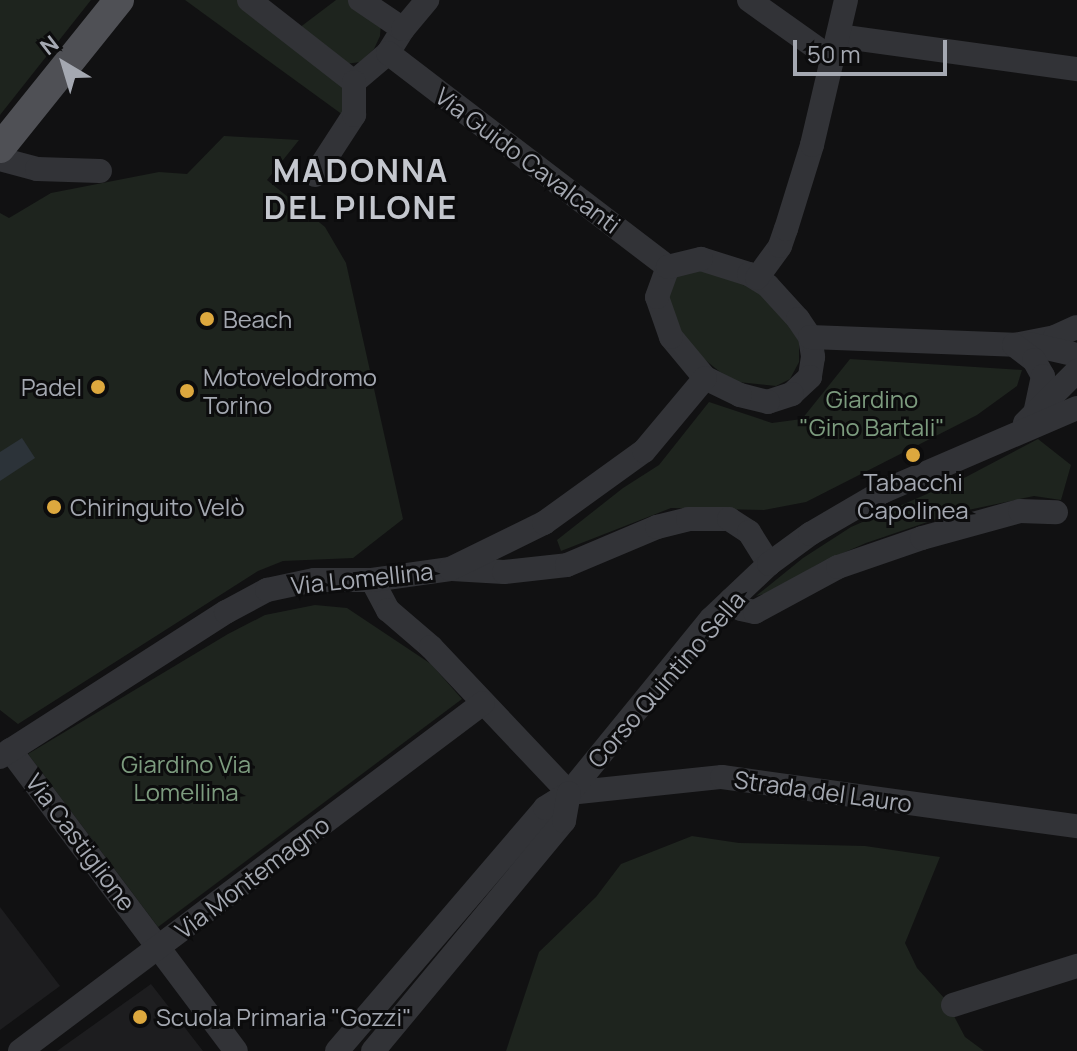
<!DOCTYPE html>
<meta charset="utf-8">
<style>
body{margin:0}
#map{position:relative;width:1077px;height:1051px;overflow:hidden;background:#111112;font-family:Manrope,sans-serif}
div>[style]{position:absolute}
.built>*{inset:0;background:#1d1d1f}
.green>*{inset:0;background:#1e241e}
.water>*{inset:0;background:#2c3339}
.minor>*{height:24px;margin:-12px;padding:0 12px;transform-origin:12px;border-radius:12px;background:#323337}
.major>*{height:30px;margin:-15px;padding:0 15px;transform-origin:15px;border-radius:15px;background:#4f5055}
.dots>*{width:22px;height:22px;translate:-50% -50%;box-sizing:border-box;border:4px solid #0c0c0d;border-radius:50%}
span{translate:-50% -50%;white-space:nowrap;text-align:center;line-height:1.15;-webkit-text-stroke:6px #0c0c0d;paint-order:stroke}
.street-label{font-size:24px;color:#a4a8b1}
.poi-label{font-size:24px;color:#a4a8b1}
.left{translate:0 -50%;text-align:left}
.right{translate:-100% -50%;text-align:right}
.park-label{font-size:24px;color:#7c9b7e}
.district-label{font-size:32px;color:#c4c7ce;font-weight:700;letter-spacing:2px}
.north{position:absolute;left:24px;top:24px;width:80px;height:80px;-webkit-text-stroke:6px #0c0c0d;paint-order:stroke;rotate:322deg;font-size:22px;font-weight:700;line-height:32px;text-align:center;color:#a4a8b1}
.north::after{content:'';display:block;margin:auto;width:28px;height:36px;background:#a4a8b1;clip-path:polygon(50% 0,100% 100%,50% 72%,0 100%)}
.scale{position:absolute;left:793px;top:40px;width:154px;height:36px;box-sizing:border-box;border:4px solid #a4a8b1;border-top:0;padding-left:10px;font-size:24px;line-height:28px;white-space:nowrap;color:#a4a8b1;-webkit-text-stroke:6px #0c0c0d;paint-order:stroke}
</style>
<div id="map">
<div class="built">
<i style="clip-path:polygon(0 907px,60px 986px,0 1030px)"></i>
<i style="clip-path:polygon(151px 984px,203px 1051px,57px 1051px)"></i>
</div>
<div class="green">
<i style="clip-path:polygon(0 0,91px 0,0 115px)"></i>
<i style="clip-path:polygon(185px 0,238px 0,346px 82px,343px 115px)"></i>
<i style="clip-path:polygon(336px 0,350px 0,381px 22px,380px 36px,374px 49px,360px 62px,346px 64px,299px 28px)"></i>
<i style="clip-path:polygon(224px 136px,299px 140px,267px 180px,325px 227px,346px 263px,403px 519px,353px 558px,283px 561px,258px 571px,18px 724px,0 710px,0 213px,9px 218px,51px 193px,159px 172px,187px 174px)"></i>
<i style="clip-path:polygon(722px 270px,767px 299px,787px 318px,799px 342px,799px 362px,790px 379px,776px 386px,738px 382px,720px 372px,693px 350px,666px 306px,676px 272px)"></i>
<i style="clip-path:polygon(850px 359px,1022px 370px,1017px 386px,977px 415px,806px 502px,764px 510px,671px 508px,561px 551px,557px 540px,623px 488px,659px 465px,709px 402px,772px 423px,802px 419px)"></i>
<i style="clip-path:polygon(1038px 439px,1071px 465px,1061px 500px,1034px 496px,954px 513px,866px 543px,820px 563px,772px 592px,756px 596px,803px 558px,851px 527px,966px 477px)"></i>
<i style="clip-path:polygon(315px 605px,347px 608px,431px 664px,462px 699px,158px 927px,28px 754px,228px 634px,265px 615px)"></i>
<i style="clip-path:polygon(692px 836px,739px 843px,865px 846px,940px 857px,905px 943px,917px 968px,945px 999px,965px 1037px,984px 1051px,506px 1051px,539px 952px,596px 897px,621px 864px)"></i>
</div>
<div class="water">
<i style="clip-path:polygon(22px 438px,35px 458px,0 481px,0 452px)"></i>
</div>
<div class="minor">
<i style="left:249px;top:0;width:133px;rotate:38deg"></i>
<i style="left:354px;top:82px;width:45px;rotate:-40.5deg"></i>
<i style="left:388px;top:53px;width:28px;rotate:-58deg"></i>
<i style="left:403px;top:29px;width:52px;rotate:-146deg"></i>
<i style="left:749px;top:0;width:102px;rotate:35.4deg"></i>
<i style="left:403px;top:29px;width:38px;rotate:-50deg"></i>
<i style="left:838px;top:36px;width:241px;rotate:7.9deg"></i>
<i style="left:388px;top:53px;width:352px;rotate:37.4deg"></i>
<i style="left:0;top:159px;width:38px;rotate:15deg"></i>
<i style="left:37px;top:169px;width:63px;rotate:1.8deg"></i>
<i style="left:315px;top:175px;width:72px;rotate:-57deg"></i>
<i style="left:354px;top:115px;width:33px;rotate:-90deg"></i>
<i style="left:701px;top:259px;width:50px;rotate:17.4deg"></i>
<i style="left:749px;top:274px;width:22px;rotate:32deg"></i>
<i style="left:768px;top:286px;width:45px;rotate:47.7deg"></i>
<i style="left:798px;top:319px;width:22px;rotate:56deg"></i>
<i style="left:810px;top:337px;width:20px;rotate:81deg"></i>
<i style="left:813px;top:357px;width:20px;rotate:99deg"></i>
<i style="left:810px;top:377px;width:25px;rotate:137deg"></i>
<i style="left:792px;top:394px;width:25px;rotate:162deg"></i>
<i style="left:768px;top:402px;width:29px;rotate:-166deg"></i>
<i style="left:740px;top:395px;width:39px;rotate:-154deg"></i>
<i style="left:705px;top:378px;width:53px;rotate:-129.7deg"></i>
<i style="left:671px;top:337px;width:42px;rotate:-109.3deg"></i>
<i style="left:657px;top:297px;width:32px;rotate:-70deg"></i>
<i style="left:668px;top:267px;width:34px;rotate:-14deg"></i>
<i style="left:757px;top:278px;width:39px;rotate:-54deg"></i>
<i style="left:780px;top:246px;width:18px;rotate:-71deg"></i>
<i style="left:786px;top:229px;width:88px;rotate:-72.8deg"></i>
<i style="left:812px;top:145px;width:149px;rotate:-76.8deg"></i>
<i style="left:810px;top:337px;width:204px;rotate:2.2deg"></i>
<i style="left:1014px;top:345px;width:42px;rotate:-11deg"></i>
<i style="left:1055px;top:337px;width:23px;rotate:-25deg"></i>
<i style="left:1029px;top:344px;width:45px;rotate:12.8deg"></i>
<i style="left:1014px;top:345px;width:25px;rotate:37deg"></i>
<i style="left:1034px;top:360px;width:18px;rotate:61deg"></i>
<i style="left:1043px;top:376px;width:38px;rotate:102deg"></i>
<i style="left:1025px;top:423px;width:74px;rotate:-45deg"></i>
<i style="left:452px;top:569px;width:52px;rotate:3.3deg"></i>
<i style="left:504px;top:572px;width:63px;rotate:-6.3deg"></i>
<i style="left:567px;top:565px;width:98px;rotate:-22.9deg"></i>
<i style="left:657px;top:527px;width:32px;rotate:-14deg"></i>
<i style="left:688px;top:519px;width:41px"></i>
<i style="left:729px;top:519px;width:24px;rotate:33deg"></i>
<i style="left:749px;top:532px;width:38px;rotate:58deg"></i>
<i style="left:372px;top:580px;width:34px;rotate:62deg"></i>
<i style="left:388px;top:610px;width:57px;rotate:40.7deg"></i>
<i style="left:431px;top:647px;width:201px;rotate:46.6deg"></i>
<i style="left:731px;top:600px;width:13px;rotate:42deg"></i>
<i style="left:741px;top:609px;width:14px;rotate:12deg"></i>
<i style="left:755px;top:612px;width:94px;rotate:-28.5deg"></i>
<i style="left:838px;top:567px;width:89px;rotate:-19deg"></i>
<i style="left:922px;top:538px;width:102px;rotate:-15.4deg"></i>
<i style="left:1020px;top:511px;width:36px;rotate:2deg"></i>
<i style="left:10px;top:750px;width:376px;rotate:53.1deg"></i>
<i style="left:0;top:757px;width:269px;rotate:-32.7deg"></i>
<i style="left:226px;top:612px;width:47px;rotate:-28.2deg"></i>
<i style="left:267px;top:590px;width:48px;rotate:-12deg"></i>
<i style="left:314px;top:580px;width:58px"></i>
<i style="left:372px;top:580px;width:79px;rotate:-8deg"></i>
<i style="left:450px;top:569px;width:105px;rotate:-26.1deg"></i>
<i style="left:544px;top:523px;width:123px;rotate:-35.8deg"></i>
<i style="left:644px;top:451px;width:95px;rotate:-50.1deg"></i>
<i style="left:569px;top:793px;width:154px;rotate:-6deg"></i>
<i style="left:722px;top:777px;width:358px;rotate:7.9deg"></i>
<i style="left:953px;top:1005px;width:130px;rotate:-17.5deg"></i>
<i style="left:20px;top:1051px;width:579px;rotate:-36.93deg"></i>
<i style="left:337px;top:1051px;width:320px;rotate:-49.4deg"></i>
<i style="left:545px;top:808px;width:28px;rotate:-32deg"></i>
<i style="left:569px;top:793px;width:225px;rotate:-50.8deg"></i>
<i style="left:711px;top:619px;width:80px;rotate:-43.5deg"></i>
<i style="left:769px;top:564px;width:51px;rotate:-36.2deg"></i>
<i style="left:810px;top:534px;width:86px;rotate:-30.2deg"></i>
<i style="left:884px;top:491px;width:210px;rotate:-23.3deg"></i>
<i style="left:373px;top:1051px;width:299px;rotate:-50.3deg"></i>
<i style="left:564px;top:821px;width:28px;rotate:-80deg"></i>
</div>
<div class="major">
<i style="left:0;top:148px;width:190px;rotate:-51.2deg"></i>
</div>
<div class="dots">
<i style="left:207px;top:319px;background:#dda83e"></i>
<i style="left:98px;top:387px;background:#dda83e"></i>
<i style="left:187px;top:391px;background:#dda83e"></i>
<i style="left:913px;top:455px;background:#dda83e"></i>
<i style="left:54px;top:507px;background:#dda83e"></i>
<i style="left:140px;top:1017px;background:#dda83e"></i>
</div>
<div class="street-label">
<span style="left:528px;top:160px;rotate:37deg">Via Guido Cavalcanti</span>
<span style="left:362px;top:578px;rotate:-6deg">Via Lomellina</span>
<span style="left:666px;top:679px;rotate:-49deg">Corso Quintino Sella</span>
<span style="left:823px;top:791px;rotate:8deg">Strada del Lauro</span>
<span style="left:81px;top:842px;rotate:53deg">Via Castiglione</span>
<span style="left:252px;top:877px;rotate:-37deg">Via Montemagno</span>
</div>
<div class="poi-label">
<span class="left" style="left:223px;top:319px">Beach</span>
<span class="left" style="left:203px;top:391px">Motovelodromo<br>Torino</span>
<span class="right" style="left:82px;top:387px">Padel</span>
<span style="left:913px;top:496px">Tabacchi<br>Capolinea</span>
<span class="left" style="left:70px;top:507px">Chiringuito Velò</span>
<span class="left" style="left:156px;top:1017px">Scuola Primaria "Gozzi"</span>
</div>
<div class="park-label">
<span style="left:872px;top:413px">Giardino<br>"Gino Bartali"</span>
<span style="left:186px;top:778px">Giardino Via<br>Lomellina</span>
</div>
<div class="district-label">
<span style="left:361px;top:189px">MADONNA<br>DEL PILONE</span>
</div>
<div class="north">N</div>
<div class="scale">50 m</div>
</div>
